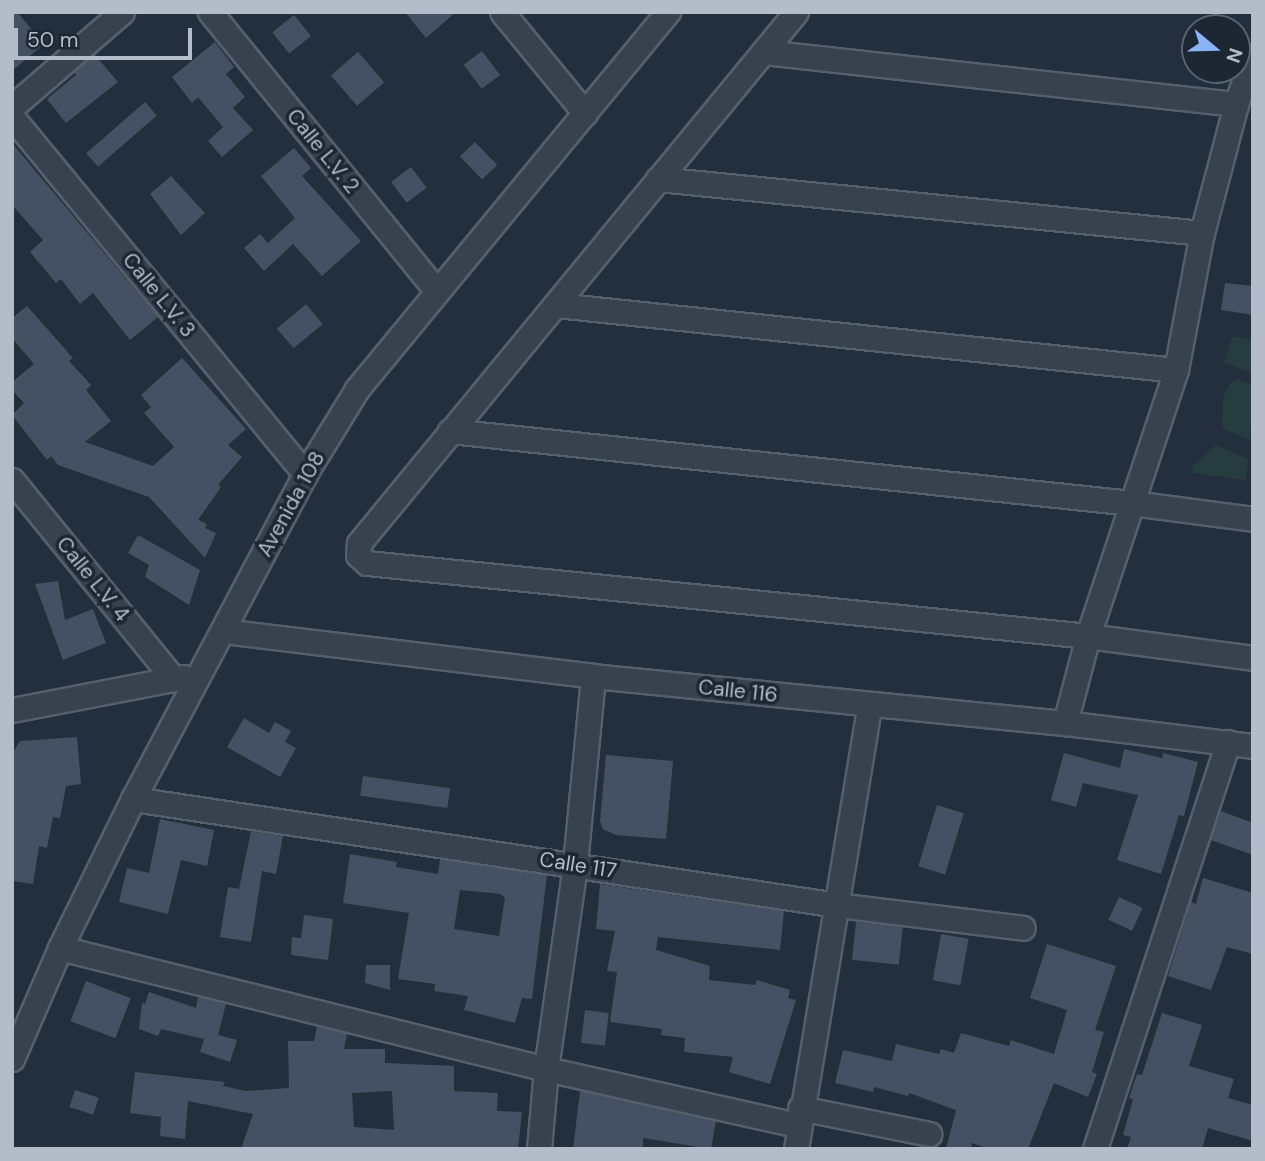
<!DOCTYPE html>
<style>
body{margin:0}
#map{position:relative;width:1265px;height:1161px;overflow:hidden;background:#242f3e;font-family:"DM Sans",sans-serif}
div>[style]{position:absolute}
.green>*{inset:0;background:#263c3f}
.building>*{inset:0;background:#455162;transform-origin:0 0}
.roads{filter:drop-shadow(2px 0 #565f6c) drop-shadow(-2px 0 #565f6c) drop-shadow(0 2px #565f6c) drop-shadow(0 -2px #565f6c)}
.minor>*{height:23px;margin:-11.5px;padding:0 11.5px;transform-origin:11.5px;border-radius:11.5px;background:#38414e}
span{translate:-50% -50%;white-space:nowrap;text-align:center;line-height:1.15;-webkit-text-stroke:7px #1d2633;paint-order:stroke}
.street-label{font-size:21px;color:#b4bcc9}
.frame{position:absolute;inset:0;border:14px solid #b4bcc9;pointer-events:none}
.north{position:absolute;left:1181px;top:14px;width:70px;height:70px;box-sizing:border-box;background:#1d2633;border:2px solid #59626f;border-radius:50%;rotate:109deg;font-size:19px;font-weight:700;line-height:28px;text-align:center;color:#b4bcc9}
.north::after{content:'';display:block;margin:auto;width:24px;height:32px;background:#8ab4f8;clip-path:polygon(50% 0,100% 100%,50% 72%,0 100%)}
.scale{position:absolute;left:14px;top:28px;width:178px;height:32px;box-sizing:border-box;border:4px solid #b4bcc9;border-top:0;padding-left:9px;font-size:21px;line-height:24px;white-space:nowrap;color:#b4bcc9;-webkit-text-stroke:5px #1d2633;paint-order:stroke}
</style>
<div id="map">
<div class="green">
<i style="clip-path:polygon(1232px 337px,1253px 339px,1253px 373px,1224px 363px)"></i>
<i style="clip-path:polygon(1238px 379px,1253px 385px,1250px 440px,1222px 428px,1223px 398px,1229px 384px)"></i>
<i style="clip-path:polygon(1216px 445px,1248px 459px,1246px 480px,1192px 473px,1193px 466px)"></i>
</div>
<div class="building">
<i style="clip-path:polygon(12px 12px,17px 12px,44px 44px,12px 71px)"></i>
<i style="clip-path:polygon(405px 12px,456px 12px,426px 38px)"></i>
<i style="left:294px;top:15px;width:27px;height:28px;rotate:51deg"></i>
<i style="clip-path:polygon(215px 42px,234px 67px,226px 74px,245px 97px,233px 108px,253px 130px,222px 157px,208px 141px,223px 127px,198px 97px,192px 103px,172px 77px)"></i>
<i style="left:482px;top:51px;width:30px;height:23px;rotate:53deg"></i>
<i style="left:358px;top:52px;width:40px;height:36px;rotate:49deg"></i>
<i style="clip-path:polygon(94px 54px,118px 82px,66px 123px,47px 99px,76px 75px,74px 72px)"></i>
<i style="left:145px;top:102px;width:18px;height:78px;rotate:49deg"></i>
<i style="left:475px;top:142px;width:32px;height:21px;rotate:46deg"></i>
<i style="clip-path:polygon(12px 143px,158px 317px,130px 340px,93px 293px,80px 304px,61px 279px,56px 283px,30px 252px,43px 240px,12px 205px)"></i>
<i style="clip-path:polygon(294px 148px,311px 168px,302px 176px,361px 241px,322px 276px,293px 244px,264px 271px,244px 248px,260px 234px,268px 243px,295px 218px,261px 176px)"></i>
<i style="left:411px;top:167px;width:26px;height:25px;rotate:53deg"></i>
<i style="clip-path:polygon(171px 176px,205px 213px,181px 235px,150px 194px)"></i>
<i style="clip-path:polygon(1225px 283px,1253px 286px,1253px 315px,1221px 310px)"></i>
<i style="left:306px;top:304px;width:26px;height:38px;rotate:50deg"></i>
<i style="clip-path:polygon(27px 306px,73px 358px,69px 361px,91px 385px,86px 390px,111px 421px,85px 442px,153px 466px,174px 447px,144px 413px,151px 407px,141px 395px,182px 358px,246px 429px,228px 445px,242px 457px,218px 485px,221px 487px,198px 520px,207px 524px,205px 528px,216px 533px,205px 558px,149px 497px,58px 465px,51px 456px,47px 460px,12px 415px,24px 403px,12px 390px,12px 382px,34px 364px,12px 338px,12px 318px)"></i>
<i style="clip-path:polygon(138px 535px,200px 570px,189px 605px,145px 577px,149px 565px,128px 553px)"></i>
<i style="clip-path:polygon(58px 581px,65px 620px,93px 609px,106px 643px,63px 660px,35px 584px)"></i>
<i style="clip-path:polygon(244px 718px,269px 733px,275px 722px,291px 731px,285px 742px,296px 748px,280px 777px,227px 747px)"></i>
<i style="clip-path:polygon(77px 737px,81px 784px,66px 786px,60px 818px,53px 817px,47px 848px,39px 846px,33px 884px,12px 881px,12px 754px,20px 741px)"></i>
<i style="clip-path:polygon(1124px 749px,1162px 758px,1163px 753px,1198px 762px,1184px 816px,1179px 815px,1161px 874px,1117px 860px,1138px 795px,1083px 783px,1076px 807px,1051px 800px,1064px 753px,1120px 768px)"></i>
<i style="clip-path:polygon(606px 755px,673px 761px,666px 839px,616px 835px,603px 829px,600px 821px)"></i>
<i style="left:363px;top:776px;width:88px;height:20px;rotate:8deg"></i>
<i style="left:937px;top:805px;width:28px;height:64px;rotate:17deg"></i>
<i style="clip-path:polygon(1221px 811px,1253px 823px,1253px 855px,1211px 840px)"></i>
<i style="clip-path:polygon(160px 819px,214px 830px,207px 866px,181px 860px,168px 914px,119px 902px,127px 868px,149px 873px)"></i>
<i style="clip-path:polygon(251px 831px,283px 836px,276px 874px,262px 871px,251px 942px,220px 937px,228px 887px,239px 889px)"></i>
<i style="clip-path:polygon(evenodd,350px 854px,397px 862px,396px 867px,438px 874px,440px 859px,547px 875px,532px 999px,522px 998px,515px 1023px,464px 1010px,468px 996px,434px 991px,435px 984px,398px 979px,409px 913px,343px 903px,350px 854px,460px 890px,501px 894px,505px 898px,499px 936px,454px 929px,460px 890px)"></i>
<i style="clip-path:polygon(1203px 878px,1253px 893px,1253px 954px,1227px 947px,1211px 990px,1168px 976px,1191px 902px,1196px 904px)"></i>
<i style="clip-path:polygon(600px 884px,784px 911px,780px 950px,658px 937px,656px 950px,710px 966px,709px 980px,755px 985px,757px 980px,790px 990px,788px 998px,796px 1000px,770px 1084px,729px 1072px,733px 1057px,684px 1052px,685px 1038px,661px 1035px,662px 1029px,610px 1022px,617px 972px,607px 971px,615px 931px,596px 929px)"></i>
<i style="left:1119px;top:897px;width:26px;height:25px;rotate:25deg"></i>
<i style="clip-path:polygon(304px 915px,333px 919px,328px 960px,291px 955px,292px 937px,301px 938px)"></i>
<i style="left:856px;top:922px;width:47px;height:38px;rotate:6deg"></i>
<i style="left:941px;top:934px;width:28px;height:47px;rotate:10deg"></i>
<i style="clip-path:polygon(1047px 944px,1116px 966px,1095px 1030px,1104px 1032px,1092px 1072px,1097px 1074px,1088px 1097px,1054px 1083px,1028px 1149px,990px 1149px,972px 1143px,971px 1149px,946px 1149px,956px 1110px,909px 1093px,908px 1096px,874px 1087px,873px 1092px,835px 1083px,843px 1050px,892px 1061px,896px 1044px,939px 1054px,941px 1049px,954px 1053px,961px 1033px,1009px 1046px,1011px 1040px,1054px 1054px,1067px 1010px,1030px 998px)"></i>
<i style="clip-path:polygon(366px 965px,390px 965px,390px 990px,365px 983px)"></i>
<i style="left:86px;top:981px;width:48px;height:43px;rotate:21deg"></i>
<i style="clip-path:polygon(149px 992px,196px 1008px,198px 997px,226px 1004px,218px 1035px,237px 1040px,230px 1062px,200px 1052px,204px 1039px,161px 1029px,158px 1036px,139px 1029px,142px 1003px,145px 1004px)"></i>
<i style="left:585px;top:1010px;width:24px;height:33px;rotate:7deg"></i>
<i style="clip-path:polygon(1162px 1013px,1202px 1025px,1189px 1066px,1234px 1079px,1228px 1098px,1253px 1105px,1253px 1141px,1208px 1128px,1202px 1149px,1127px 1149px,1131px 1137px,1123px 1135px,1133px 1099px,1129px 1098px,1137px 1074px,1142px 1075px)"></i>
<i style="clip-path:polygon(evenodd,317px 1026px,347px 1034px,344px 1049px,385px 1049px,385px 1063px,454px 1066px,454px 1091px,498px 1093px,497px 1111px,522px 1112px,518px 1149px,241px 1149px,253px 1114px,188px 1101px,185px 1139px,160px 1136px,161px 1117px,130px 1113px,135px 1072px,225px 1082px,223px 1086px,246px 1091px,289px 1088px,288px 1041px,314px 1041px,317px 1026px,392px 1091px,394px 1130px,354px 1127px,352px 1093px,392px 1091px)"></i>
<i style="left:75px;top:1090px;width:25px;height:18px;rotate:18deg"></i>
<i style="clip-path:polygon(580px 1091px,716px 1121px,711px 1149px,643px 1138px,643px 1149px,573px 1149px)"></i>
</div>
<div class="roads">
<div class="minor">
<i style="left:210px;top:12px;width:358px;rotate:50.9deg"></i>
<i style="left:502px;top:12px;width:131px;rotate:50.6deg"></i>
<i style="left:796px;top:12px;width:688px;rotate:129.45deg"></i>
<i style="left:359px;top:543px;width:12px;rotate:95deg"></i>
<i style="left:358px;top:555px;width:12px;rotate:42deg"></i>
<i style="left:367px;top:563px;width:725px;rotate:5.78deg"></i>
<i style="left:1088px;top:636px;width:166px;rotate:7.6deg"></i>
<i style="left:764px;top:52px;width:475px;rotate:6.3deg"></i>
<i style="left:12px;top:107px;width:145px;rotate:-40.8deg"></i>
<i style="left:12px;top:117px;width:462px;rotate:50.6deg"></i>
<i style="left:658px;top:179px;width:547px;rotate:5.67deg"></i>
<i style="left:556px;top:305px;width:623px;rotate:5.98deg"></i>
<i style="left:450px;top:431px;width:686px;rotate:6.03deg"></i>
<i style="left:1132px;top:503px;width:122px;rotate:7.5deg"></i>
<i style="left:12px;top:480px;width:257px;rotate:50.9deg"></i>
<i style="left:223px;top:631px;width:373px;rotate:6.9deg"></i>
<i style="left:593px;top:676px;width:474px;rotate:5.7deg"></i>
<i style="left:1065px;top:723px;width:189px;rotate:7deg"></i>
<i style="left:12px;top:710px;width:175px;rotate:-10.9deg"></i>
<i style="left:1065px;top:723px;width:90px;rotate:-75.2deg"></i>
<i style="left:1088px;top:636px;width:280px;rotate:-71.7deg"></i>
<i style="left:1176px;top:370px;width:139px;rotate:-79.3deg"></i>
<i style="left:1202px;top:233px;width:133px;rotate:-75.2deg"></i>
<i style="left:1236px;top:104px;width:51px;rotate:-70.5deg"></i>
<i style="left:133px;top:799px;width:712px;rotate:8.56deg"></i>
<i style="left:837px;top:905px;width:187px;rotate:7deg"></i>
<i style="left:60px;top:948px;width:501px;rotate:13.98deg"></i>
<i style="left:546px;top:1069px;width:257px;rotate:12.6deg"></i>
<i style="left:12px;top:1059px;width:121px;rotate:-66.6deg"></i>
<i style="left:60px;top:948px;width:166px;rotate:-63.9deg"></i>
<i style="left:133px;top:799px;width:368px;rotate:-62.1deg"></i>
<i style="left:305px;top:474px;width:100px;rotate:-58.5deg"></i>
<i style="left:357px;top:389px;width:489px;rotate:-50.5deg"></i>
<i style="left:800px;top:1108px;width:132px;rotate:11.4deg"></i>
<i style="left:539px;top:1149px;width:80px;rotate:-85deg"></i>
<i style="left:546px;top:1069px;width:207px;rotate:-81.9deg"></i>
<i style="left:575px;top:864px;width:189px;rotate:-84.5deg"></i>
<i style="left:796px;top:1149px;width:449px;rotate:-80.6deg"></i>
<i style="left:1095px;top:1149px;width:428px;rotate:-71.9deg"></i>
</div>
</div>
<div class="street-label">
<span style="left:323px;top:151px;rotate:51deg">Calle L.V. 2</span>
<span style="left:159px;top:295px;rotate:51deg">Calle L.V. 3</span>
<span style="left:291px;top:504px;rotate:-61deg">Avenida 108</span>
<span style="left:93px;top:579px;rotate:51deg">Calle L.V. 4</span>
<span style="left:738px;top:691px;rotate:6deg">Calle 116</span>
<span style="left:578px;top:865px;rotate:9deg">Calle 117</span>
</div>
<div class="frame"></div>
<div class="north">N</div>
<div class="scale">50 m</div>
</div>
